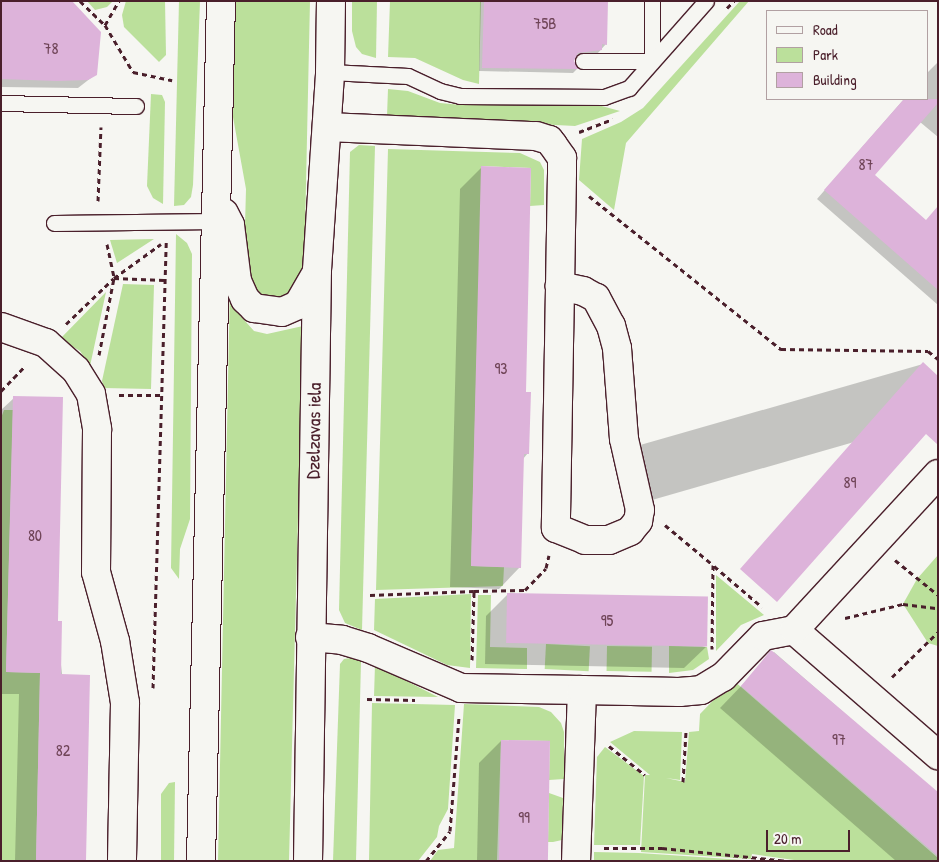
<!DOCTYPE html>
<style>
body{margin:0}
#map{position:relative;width:939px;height:862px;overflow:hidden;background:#f6f6f2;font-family:"Patrick Hand",sans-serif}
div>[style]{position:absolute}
.green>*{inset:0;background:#bbe09b;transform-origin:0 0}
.shadow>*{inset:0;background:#0003;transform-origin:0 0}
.building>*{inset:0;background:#ddb3da;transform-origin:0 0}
.path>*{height:3px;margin-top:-1.5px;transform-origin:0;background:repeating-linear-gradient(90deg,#4a1f2b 0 5px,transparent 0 9px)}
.roads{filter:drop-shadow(1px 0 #4a1f2b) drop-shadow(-1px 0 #4a1f2b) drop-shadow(0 1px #4a1f2b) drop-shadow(0 -1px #4a1f2b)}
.service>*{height:15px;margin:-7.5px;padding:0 7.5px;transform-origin:7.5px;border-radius:7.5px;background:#f6f6f2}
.minor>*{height:28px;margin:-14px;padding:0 14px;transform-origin:14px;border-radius:14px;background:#f6f6f2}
.secondary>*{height:28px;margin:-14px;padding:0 14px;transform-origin:14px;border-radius:14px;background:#f6f6f2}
span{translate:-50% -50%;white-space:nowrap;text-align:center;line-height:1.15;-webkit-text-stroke:4px #f6f6f2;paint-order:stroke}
.number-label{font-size:16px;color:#6f4457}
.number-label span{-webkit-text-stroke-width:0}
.street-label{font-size:19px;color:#4a1f2b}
.frame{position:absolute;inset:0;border:2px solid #4a1f2b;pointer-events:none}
.legend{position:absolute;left:766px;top:10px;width:162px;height:90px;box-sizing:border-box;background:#f6f6f2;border:1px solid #b1a0a2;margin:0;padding:6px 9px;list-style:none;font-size:15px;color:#4a1f2b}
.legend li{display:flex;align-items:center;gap:10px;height:25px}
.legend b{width:25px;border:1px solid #b1a0a2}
.scale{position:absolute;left:766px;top:830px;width:84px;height:22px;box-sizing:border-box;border:2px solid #4a1f2b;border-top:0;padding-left:6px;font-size:15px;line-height:18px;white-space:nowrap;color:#4a1f2b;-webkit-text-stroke:4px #f6f6f2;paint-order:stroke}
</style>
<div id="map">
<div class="green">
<i style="clip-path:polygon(87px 1px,113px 1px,107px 7px,95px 10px)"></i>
<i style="clip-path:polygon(126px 1px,165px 1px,166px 55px,159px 62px,124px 27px,122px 15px)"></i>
<i style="clip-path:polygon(179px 1px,200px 1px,193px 185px,191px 197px,184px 205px,174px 206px)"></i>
<i style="clip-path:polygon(235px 1px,310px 1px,304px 275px,285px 300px,254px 294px,244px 262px,246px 189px,233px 117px)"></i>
<i style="clip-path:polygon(352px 1px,377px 1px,376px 58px,362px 54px,356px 47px,352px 31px)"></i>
<i style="clip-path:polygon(390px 1px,481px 1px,479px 84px,463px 80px,415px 58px,388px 57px)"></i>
<i style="clip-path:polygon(740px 1px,749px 1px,626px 143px,614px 210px,579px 180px,582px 139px,621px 122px,643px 108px)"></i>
<i style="clip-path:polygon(388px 89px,408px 91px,440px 103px,461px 105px,598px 105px,620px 111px,575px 126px,387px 116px)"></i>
<i style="clip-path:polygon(151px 94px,162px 95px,165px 102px,163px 204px,153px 198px,147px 186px)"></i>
<i style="clip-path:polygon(359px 145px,375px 146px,362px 630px,345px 623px,339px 610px,350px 152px)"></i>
<i style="clip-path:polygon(388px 149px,520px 153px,540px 162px,544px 170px,544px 205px,530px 206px,531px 168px,482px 166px,471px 566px,504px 567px,503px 586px,376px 590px)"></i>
<i style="clip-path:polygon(176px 234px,187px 243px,192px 254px,190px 519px,180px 549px,179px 579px,171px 568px)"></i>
<i style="clip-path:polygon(154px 239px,117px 263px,110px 240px)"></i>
<i style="clip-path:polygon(123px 284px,154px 285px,151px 389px,104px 388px,102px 381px)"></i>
<i style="clip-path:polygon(230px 286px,237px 312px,254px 331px,267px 334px,303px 326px,289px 861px,218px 861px)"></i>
<i style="clip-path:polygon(106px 292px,90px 366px,80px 351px,60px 339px)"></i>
<i style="clip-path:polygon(4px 410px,13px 410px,6px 672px,40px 673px,36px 861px,1px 861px,1px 418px)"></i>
<i style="clip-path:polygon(938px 555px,938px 646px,928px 643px,903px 604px,917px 579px)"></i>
<i style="clip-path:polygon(716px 575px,764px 615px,741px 625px,716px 651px)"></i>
<i style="clip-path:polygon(471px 594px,470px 668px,447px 665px,374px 630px,375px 599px)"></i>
<i style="clip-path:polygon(478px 595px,491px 595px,490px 647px,527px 648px,527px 669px,476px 668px)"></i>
<i style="left:546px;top:644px;width:44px;height:25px;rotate:3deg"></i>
<i style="left:607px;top:646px;width:45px;height:25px;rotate:1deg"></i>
<i style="clip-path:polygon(669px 646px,707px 647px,709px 659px,693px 670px,669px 673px)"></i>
<i style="clip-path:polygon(357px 657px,361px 661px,356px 861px,333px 861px,340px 664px,344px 659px)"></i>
<i style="clip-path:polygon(375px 665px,438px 697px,374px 696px)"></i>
<i style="clip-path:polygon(733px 680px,938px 858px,938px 861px,801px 861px,752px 854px,751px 859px,641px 852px,645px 775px,650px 775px,610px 742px,634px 731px,682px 732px,680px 780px,666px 778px,685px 782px,689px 732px,699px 731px,700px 714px)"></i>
<i style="clip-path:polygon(372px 703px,455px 705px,448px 809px,439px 826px,437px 837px,418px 861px,369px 861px)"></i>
<i style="clip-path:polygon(464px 704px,539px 707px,551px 712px,561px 723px,564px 732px,564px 779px,549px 780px,550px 741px,501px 740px,497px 861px,430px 861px,438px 850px,454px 848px)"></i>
<i style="clip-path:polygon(605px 747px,644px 776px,640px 845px,594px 845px,597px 757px)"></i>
<i style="clip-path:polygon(175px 782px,174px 861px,161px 861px,161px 794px,169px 783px)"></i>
<i style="clip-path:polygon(549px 793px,563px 798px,562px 840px,553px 842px,548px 842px)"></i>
<i style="clip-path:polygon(594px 852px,639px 853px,759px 861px,594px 861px)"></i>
</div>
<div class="shadow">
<i style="clip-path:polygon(1px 1px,96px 74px,78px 88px,1px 87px)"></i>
<i style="clip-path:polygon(480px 1px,606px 1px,606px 44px,597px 54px,575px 56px,572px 62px,577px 69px,573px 73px,479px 71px)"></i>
<i style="clip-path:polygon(938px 62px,938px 137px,920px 122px,873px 175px,938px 232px,938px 305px,817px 199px,904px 99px,928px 99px,928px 72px)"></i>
<i style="clip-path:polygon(482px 167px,525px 393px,528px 453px,523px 459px,520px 567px,499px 589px,450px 587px,460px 189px)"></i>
<i style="left:923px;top:364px;width:56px;height:306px;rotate:74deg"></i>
<i style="clip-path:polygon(14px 398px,56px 622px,84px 861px,15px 861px,19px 694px,1px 694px,1px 410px)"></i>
<i style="clip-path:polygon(508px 594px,706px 647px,684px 668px,485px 664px,486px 616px)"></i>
<i style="clip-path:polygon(774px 652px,938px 794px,938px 861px,896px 861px,720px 708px)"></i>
<i style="clip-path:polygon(501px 741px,546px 861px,477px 861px,479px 763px)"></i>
</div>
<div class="building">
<i style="clip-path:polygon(1px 1px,72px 1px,101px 32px,97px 75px,88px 80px,57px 81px,1px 79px)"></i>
<i style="clip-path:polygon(484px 1px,608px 1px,607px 45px,602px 44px,602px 50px,578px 53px,574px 61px,579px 69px,482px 68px)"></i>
<i style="clip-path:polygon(904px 99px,938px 99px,938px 103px,875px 175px,926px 220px,938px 206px,938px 290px,824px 190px)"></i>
<i style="clip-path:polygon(481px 166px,531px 168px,526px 392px,531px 392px,529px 454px,524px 454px,521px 568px,471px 566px)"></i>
<i style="clip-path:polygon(923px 362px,938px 376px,938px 445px,926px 434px,777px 602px,740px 569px)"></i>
<i style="clip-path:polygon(13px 396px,63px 397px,58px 621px,62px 621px,61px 674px,90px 675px,86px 861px,36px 861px,40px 673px,6px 672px)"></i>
<i style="left:507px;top:593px;width:201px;height:50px;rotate:1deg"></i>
<i style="clip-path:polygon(771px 650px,938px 792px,938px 856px,741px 686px)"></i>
<i style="left:501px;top:740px;width:49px;height:121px;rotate:1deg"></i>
</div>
<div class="path">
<i style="left:80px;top:1px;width:35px;rotate:44deg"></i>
<i style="left:105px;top:25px;width:55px;rotate:59.2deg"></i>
<i style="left:133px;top:72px;width:40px;rotate:12deg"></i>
<i style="left:727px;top:8px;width:10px;rotate:-45deg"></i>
<i style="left:105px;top:25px;width:28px;rotate:-60deg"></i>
<i style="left:579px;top:132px;width:36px;rotate:-21deg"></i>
<i style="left:589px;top:196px;width:246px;rotate:38.6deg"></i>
<i style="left:781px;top:349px;width:147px;rotate:0.8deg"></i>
<i style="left:928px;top:351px;width:13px;rotate:39deg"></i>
<i style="left:98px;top:201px;width:74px;rotate:-87.7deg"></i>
<i style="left:107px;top:244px;width:35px;rotate:78deg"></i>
<i style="left:66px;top:324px;width:66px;rotate:-43.8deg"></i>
<i style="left:114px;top:278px;width:50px;rotate:2.3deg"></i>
<i style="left:99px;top:355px;width:78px;rotate:-79deg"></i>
<i style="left:114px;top:278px;width:58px;rotate:-35.9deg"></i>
<i style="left:1px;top:391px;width:35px;rotate:-46deg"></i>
<i style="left:119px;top:395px;width:41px"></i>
<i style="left:665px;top:525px;width:62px;rotate:39.8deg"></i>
<i style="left:713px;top:565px;width:84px;rotate:90.7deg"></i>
<i style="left:895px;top:560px;width:55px;rotate:39.1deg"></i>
<i style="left:714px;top:566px;width:63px;rotate:40.5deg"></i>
<i style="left:370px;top:595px;width:104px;rotate:-2.2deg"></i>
<i style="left:845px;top:618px;width:60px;rotate:-13.6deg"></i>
<i style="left:903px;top:604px;width:35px;rotate:7deg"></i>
<i style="left:472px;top:660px;width:69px;rotate:-88.3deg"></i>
<i style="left:474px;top:591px;width:51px;rotate:-1.1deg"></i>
<i style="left:525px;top:590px;width:30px;rotate:-46deg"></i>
<i style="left:546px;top:568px;width:13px;rotate:-77deg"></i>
<i style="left:892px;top:677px;width:64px;rotate:-44.4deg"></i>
<i style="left:153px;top:688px;width:446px;rotate:-88.3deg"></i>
<i style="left:367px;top:699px;width:48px;rotate:1.2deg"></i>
<i style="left:609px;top:746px;width:46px;rotate:38.9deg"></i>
<i style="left:683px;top:782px;width:51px;rotate:-86.6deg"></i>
<i style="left:604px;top:848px;width:58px"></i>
<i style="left:662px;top:848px;width:126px;rotate:5.9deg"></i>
<i style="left:426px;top:861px;width:38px;rotate:-51deg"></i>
<i style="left:450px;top:831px;width:115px;rotate:-85.5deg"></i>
</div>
<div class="roads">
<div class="service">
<i style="left:583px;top:61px;width:69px"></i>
<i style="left:652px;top:61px;width:60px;rotate:-90deg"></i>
<i style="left:330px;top:72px;width:78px;rotate:2.9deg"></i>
<i style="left:408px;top:76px;width:35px;rotate:25deg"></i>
<i style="left:440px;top:91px;width:21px;rotate:14deg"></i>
<i style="left:460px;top:96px;width:144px;rotate:0.4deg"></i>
<i style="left:604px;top:97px;width:27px;rotate:-20deg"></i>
<i style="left:629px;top:88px;width:116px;rotate:-48.5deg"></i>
<i style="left:1px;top:103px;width:135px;rotate:1.3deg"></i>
<i style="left:54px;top:223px;width:162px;rotate:-0.7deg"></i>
</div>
<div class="minor">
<i style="left:327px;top:127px;width:209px;rotate:2.5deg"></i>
<i style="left:536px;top:136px;width:14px;rotate:17deg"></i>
<i style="left:549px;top:140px;width:6px;rotate:51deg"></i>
<i style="left:553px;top:145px;width:16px;rotate:55deg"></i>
<i style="left:562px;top:158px;width:15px;rotate:90deg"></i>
<i style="left:562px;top:173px;width:355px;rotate:91deg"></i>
<i style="left:556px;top:528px;width:31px;rotate:22deg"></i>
<i style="left:585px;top:540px;width:24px"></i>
<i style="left:609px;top:540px;width:23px;rotate:-23deg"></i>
<i style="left:630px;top:531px;width:13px;rotate:-51deg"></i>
<i style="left:638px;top:521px;width:11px;rotate:-80deg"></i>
<i style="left:640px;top:510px;width:73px;rotate:-102.7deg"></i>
<i style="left:624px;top:439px;width:91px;rotate:-94.4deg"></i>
<i style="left:617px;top:348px;width:23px;rotate:-105deg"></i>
<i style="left:611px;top:326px;width:32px;rotate:-118deg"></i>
<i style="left:596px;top:298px;width:15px;rotate:-152deg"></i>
<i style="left:583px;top:291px;width:24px;rotate:-168deg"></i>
<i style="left:1px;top:327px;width:48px;rotate:19.6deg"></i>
<i style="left:46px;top:343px;width:40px;rotate:42deg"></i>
<i style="left:76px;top:370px;width:28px;rotate:58deg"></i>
<i style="left:91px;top:394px;width:36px;rotate:80deg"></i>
<i style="left:97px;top:429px;width:143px;rotate:90.4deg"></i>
<i style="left:96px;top:572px;width:72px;rotate:74.6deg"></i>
<i style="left:115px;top:641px;width:63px;rotate:80.8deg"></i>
<i style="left:125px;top:703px;width:158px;rotate:91.1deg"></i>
<i style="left:794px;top:630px;width:191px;rotate:41deg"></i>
<i style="left:310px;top:637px;width:32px;rotate:5deg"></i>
<i style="left:342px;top:640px;width:27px;rotate:17deg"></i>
<i style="left:368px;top:648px;width:101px;rotate:23.3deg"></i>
<i style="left:461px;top:688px;width:121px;rotate:0.9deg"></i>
<i style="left:582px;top:690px;width:171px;rotate:92deg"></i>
<i style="left:582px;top:690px;width:97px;rotate:1.2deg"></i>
<i style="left:679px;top:692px;width:22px;rotate:-5deg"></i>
<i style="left:701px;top:690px;width:26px;rotate:-31deg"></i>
<i style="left:723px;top:677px;width:57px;rotate:-45.7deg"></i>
<i style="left:763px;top:636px;width:32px;rotate:-11deg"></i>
<i style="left:794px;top:630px;width:212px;rotate:-47.3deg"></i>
</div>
<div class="secondary">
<i style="left:224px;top:213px;width:13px;rotate:63deg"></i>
<i style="left:230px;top:225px;width:56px;rotate:82.9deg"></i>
<i style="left:237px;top:281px;width:20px;rotate:66deg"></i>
<i style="left:245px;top:299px;width:13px;rotate:45deg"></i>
<i style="left:254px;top:308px;width:28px;rotate:8deg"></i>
<i style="left:282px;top:312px;width:17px;rotate:-24deg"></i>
<i style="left:298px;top:305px;width:36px;rotate:-60deg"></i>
<i style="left:201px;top:861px;width:860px;rotate:-88.67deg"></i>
<i style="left:308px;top:861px;width:591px;rotate:-89.13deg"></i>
<i style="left:317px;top:270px;width:198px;rotate:-86.2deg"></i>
<i style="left:330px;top:72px;width:71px;rotate:-89.2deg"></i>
</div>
</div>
<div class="number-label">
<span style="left:545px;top:23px">75B</span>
<span style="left:51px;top:48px">78</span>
<span style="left:866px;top:164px">87</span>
<span style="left:501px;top:368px">93</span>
<span style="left:850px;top:482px">89</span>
<span style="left:35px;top:535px">80</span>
<span style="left:607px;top:620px">95</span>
<span style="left:839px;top:739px">97</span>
<span style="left:63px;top:750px">82</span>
<span style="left:524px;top:817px">99</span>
</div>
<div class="street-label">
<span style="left:314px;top:431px;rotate:-89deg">Dzelzavas iela</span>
</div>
<div class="frame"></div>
<ul class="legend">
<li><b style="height:6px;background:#f6f6f2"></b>Road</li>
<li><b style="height:14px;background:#bbe09b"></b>Park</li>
<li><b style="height:14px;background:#ddb3da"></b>Building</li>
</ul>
<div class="scale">20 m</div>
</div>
